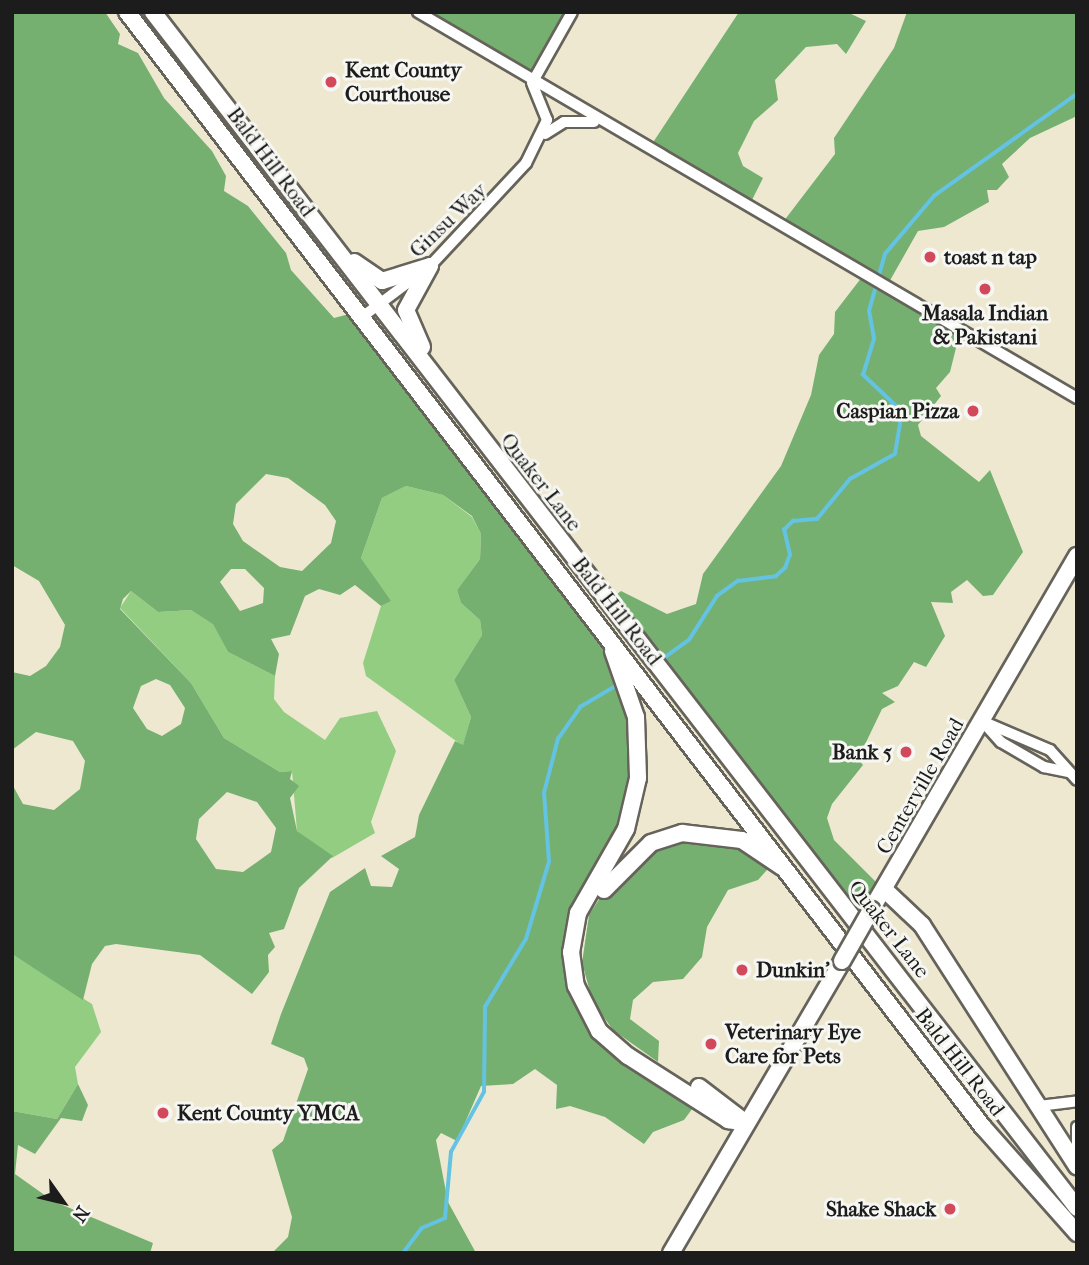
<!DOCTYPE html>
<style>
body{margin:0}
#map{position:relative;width:1089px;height:1265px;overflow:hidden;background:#eee8d1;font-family:"IM FELL French Canon",serif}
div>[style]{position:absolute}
.green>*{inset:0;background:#92cd82}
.forest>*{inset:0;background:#75b070}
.stream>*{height:3.5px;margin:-1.75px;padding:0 1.75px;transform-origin:1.75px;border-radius:1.75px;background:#64c3e3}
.roads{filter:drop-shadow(2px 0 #66635b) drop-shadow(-2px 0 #66635b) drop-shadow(0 2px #66635b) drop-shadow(0 -2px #66635b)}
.minor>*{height:10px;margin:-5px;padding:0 5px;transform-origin:5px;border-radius:5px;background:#fff}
.primary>*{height:16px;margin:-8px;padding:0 8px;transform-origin:8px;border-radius:8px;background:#fff}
.bridges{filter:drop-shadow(2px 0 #66635b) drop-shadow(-2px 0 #66635b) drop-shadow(0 2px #66635b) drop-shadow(0 -2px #66635b)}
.primary-bridge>*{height:16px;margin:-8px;padding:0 8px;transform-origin:8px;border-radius:8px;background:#fff}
.dots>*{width:19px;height:19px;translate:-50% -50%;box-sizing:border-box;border:4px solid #f6f6f2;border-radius:50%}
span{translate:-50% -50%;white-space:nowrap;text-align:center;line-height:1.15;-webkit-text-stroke:6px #f6f6f2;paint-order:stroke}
.poi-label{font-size:21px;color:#1c1c1c;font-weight:700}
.left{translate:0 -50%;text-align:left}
.right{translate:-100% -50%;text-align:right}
.street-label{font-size:21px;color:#1c1c1c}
.frame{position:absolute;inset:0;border:14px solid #1c1c1c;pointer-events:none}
.north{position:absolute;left:28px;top:1167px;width:70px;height:70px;-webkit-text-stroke:5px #f6f6f2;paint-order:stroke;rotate:124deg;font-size:19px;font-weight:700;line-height:28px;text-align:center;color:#1c1c1c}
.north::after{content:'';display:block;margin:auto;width:24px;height:32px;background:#1c1c1c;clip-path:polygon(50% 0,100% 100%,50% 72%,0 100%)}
</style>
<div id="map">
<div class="green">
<i style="clip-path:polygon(406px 486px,443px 495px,472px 517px,481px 534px,480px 559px,457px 590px,461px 603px,480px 620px,482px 635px,454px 680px,471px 717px,463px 746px,366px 676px,363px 663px,381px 606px,390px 601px,361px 558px,382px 498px)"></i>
<i style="clip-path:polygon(131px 591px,158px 612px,191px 610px,213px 623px,228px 652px,275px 676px,274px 699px,284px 712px,325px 740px,340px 718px,377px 711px,396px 751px,371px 822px,375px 833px,332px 858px,297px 831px,292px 771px,280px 772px,224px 738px,191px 683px,120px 608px)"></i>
<i style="clip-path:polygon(12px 954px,92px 1004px,101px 1032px,75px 1067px,78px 1084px,57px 1119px,12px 1111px)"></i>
</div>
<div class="forest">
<i style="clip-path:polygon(evenodd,12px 12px,105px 12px,120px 34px,118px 44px,138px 53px,164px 98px,212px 151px,226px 176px,224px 191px,248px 206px,286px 253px,291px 270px,334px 318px,364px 310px,578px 596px,629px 686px,637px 795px,578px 915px,572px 956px,590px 1018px,698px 1101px,684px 1120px,653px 1132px,644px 1144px,605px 1117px,570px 1106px,556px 1109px,557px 1085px,535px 1069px,513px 1084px,481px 1086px,457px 1141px,441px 1133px,436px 1140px,448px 1202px,476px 1253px,274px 1251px,288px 1237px,292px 1217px,272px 1150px,283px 1141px,308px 1069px,304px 1058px,271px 1044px,281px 1014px,330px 892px,365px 868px,371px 886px,392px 887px,399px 869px,381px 856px,415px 837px,419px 815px,455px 741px,463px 745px,471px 717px,454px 680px,482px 635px,480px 620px,461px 603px,457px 590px,480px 559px,481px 534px,472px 516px,443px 495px,406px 486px,382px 498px,361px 558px,391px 601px,381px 606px,355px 585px,340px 595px,319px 589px,305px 596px,290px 635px,271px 639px,279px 654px,275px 676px,228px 652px,213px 624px,191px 610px,158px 612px,131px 591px,123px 599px,120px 609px,191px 683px,224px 738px,280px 772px,292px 771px,290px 779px,299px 786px,290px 798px,297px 831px,333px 856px,299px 888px,284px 929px,269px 933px,275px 947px,268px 955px,269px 972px,252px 994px,200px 955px,116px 944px,105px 946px,92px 964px,83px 1000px,12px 954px,12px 784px,23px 804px,54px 810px,80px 789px,85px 761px,73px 741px,36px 732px,12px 750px,12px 672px,30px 676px,46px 666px,60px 647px,65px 625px,39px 581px,12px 565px,12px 12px,266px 474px,288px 478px,325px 505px,336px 521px,331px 543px,302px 571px,280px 567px,243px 541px,233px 524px,236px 504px,266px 474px,12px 12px,231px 569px,245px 569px,264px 588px,263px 603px,240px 611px,220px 582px,231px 569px,12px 12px,156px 679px,170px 685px,185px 708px,181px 724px,162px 736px,147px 729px,133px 708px,141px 686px,156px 679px,12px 12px,227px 792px,257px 802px,276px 828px,271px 852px,243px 872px,216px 869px,196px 839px,199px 819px,227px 792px)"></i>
<i style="clip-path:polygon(416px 12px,573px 12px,533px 83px)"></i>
<i style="clip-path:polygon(739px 12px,847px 12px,866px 21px,846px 54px,837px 44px,806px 47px,775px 80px,778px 100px,754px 121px,738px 153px,743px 166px,763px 178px,748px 208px,648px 150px)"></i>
<i style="clip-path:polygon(907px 12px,1077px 12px,1077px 116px,1030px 138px,1002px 164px,1009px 177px,997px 190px,987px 190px,989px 202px,944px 227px,918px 231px,888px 284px,960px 332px,950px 372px,936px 388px,941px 396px,918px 425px,921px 436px,979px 482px,990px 470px,1023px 552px,993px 595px,983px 596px,967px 580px,951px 592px,953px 603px,931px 602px,945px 636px,926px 667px,914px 662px,898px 686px,882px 693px,895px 702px,882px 709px,858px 759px,863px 765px,832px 804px,827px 818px,834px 840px,882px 888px,861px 925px,610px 600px,621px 591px,667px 614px,696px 604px,703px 574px,781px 466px,811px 395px,819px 355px,834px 334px,835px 312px,862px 277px,780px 226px,835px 154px,834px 138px,894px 48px)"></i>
<i style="clip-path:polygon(704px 832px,774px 862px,758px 880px,728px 890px,707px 927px,702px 957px,683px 979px,653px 982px,633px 1000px,630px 1019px,659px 1041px,658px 1062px,613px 1030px,593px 1002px,582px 963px,589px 915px,616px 873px,649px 845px)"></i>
<i style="clip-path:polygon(78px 1084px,88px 1105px,82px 1121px,61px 1118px,35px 1154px,18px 1145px,15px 1174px,53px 1201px,153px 1243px,150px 1253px,12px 1253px,12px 1111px,57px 1119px)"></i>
</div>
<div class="stream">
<i style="left:664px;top:658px;width:31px;rotate:-36deg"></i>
<i style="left:689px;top:640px;width:52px;rotate:-57.5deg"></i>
<i style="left:717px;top:596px;width:26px;rotate:-36deg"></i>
<i style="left:738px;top:581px;width:38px;rotate:-7deg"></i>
<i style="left:776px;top:576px;width:12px;rotate:-42deg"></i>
<i style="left:785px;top:568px;width:14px;rotate:-69deg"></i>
<i style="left:790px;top:555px;width:26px;rotate:-103deg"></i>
<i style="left:784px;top:530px;width:13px;rotate:-45deg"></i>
<i style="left:793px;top:521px;width:24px;rotate:-5deg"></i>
<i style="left:817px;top:519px;width:52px;rotate:-50.5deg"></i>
<i style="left:850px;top:479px;width:51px;rotate:-29.1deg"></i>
<i style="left:895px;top:454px;width:43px;rotate:-80.5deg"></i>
<i style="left:902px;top:412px;width:54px;rotate:-136.5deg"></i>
<i style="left:863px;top:375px;width:38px;rotate:-73deg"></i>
<i style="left:874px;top:339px;width:28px;rotate:-100deg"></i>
<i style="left:869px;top:311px;width:59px;rotate:-74.3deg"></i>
<i style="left:885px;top:254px;width:76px;rotate:-49.8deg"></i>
<i style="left:934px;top:196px;width:176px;rotate:-35.5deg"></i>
<i style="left:403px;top:1253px;width:31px;rotate:-53deg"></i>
<i style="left:422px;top:1228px;width:25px;rotate:-23deg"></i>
<i style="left:445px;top:1218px;width:66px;rotate:-84.8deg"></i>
<i style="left:451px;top:1152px;width:68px;rotate:-61.2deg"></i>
<i style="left:484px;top:1092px;width:85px;rotate:-89.3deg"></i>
<i style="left:485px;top:1007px;width:79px;rotate:-58.9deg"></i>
<i style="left:526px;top:939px;width:80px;rotate:-73.4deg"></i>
<i style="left:549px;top:862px;width:69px;rotate:-94.1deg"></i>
<i style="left:544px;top:793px;width:56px;rotate:-75.5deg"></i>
<i style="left:558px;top:739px;width:39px;rotate:-55deg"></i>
<i style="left:580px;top:707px;width:45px;rotate:-30.5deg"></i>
</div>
<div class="roads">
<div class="minor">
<i style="left:418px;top:12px;width:764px;rotate:30.36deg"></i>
<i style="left:532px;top:83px;width:81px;rotate:-60.6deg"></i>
<i style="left:545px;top:134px;width:22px;rotate:-32deg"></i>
<i style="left:564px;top:122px;width:30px"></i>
<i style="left:362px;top:317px;width:85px;rotate:-36.9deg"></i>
<i style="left:430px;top:266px;width:141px;rotate:-47deg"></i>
<i style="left:526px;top:163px;width:48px;rotate:-64deg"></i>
<i style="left:547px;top:120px;width:38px;rotate:-112deg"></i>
<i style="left:982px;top:721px;width:74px;rotate:23.1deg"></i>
<i style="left:1050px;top:750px;width:40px;rotate:48deg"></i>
<i style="left:982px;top:721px;width:28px;rotate:48deg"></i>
<i style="left:1001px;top:742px;width:50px;rotate:30.2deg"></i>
<i style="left:1044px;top:767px;width:25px;rotate:12deg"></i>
<i style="left:1039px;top:1106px;width:38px;rotate:-7deg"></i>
<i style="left:1077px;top:1127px;width:30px;rotate:90deg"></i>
</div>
<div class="primary">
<i style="left:127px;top:12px;width:1406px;rotate:52.49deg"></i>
<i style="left:983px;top:1127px;width:142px;rotate:48.4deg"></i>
<i style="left:153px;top:12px;width:1511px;rotate:52.31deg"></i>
<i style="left:354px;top:262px;width:34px;rotate:34deg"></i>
<i style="left:382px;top:281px;width:50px;rotate:-17.4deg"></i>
<i style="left:422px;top:347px;width:40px;rotate:-113.4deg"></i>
<i style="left:406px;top:310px;width:50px;rotate:-61.4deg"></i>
<i style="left:613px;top:651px;width:70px;rotate:70.8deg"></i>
<i style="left:636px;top:717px;width:61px;rotate:88.1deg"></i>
<i style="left:638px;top:778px;width:52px;rotate:103.2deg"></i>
<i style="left:626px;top:829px;width:97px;rotate:119.7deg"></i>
<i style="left:578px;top:913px;width:40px;rotate:100deg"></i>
<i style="left:571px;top:952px;width:34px;rotate:82deg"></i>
<i style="left:576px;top:986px;width:51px;rotate:62.9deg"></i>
<i style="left:599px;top:1031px;width:38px;rotate:41deg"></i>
<i style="left:628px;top:1056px;width:119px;rotate:32.6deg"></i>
<i style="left:728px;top:1120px;width:18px;rotate:9deg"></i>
<i style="left:604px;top:890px;width:66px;rotate:-45deg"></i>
<i style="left:651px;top:843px;width:33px;rotate:-18deg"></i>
<i style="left:682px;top:833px;width:60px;rotate:6.7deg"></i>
<i style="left:742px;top:840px;width:48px;rotate:34deg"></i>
<i style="left:885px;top:890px;width:51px;rotate:43.4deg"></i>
<i style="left:922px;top:925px;width:287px;rotate:57.3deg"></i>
<i style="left:871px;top:910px;width:410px;rotate:-59.8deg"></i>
<i style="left:699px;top:1087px;width:59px;rotate:37.5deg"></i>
<i style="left:671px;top:1253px;width:338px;rotate:-59.6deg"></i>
</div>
</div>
<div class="bridges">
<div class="primary-bridge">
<i style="left:842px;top:961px;width:59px;rotate:-60.4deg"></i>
</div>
</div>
<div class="dots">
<i style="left:331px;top:82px;background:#d1495b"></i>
<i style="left:930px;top:257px;background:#d1495b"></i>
<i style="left:985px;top:289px;background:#d1495b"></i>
<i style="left:973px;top:411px;background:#d1495b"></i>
<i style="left:906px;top:752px;background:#d1495b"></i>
<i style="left:742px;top:970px;background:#d1495b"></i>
<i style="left:711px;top:1044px;background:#d1495b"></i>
<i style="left:163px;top:1113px;background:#d1495b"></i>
<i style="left:950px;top:1209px;background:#d1495b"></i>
</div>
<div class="poi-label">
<span class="left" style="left:345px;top:82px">Kent County<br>Courthouse</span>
<span class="left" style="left:944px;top:257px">toast n tap</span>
<span style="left:985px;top:325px">Masala Indian<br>&amp; Pakistani</span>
<span class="right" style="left:959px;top:411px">Caspian Pizza</span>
<span class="right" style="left:892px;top:752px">Bank 5</span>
<span class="left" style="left:756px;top:970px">Dunkin'</span>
<span class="left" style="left:725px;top:1044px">Veterinary Eye<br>Care for Pets</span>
<span class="left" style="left:177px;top:1113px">Kent County YMCA</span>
<span class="right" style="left:936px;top:1209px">Shake Shack</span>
</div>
<div class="street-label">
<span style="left:271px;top:162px;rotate:53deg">Bald Hill Road</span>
<span style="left:448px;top:220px;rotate:-44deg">Ginsu Way</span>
<span style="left:541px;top:482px;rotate:52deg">Quaker Lane</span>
<span style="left:617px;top:611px;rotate:52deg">Bald Hill Road</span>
<span style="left:920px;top:786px;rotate:-60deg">Centerville Road</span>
<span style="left:889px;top:929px;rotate:52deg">Quaker Lane</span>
<span style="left:960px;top:1062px;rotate:52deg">Bald Hill Road</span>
</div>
<div class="frame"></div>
<div class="north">N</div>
</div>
